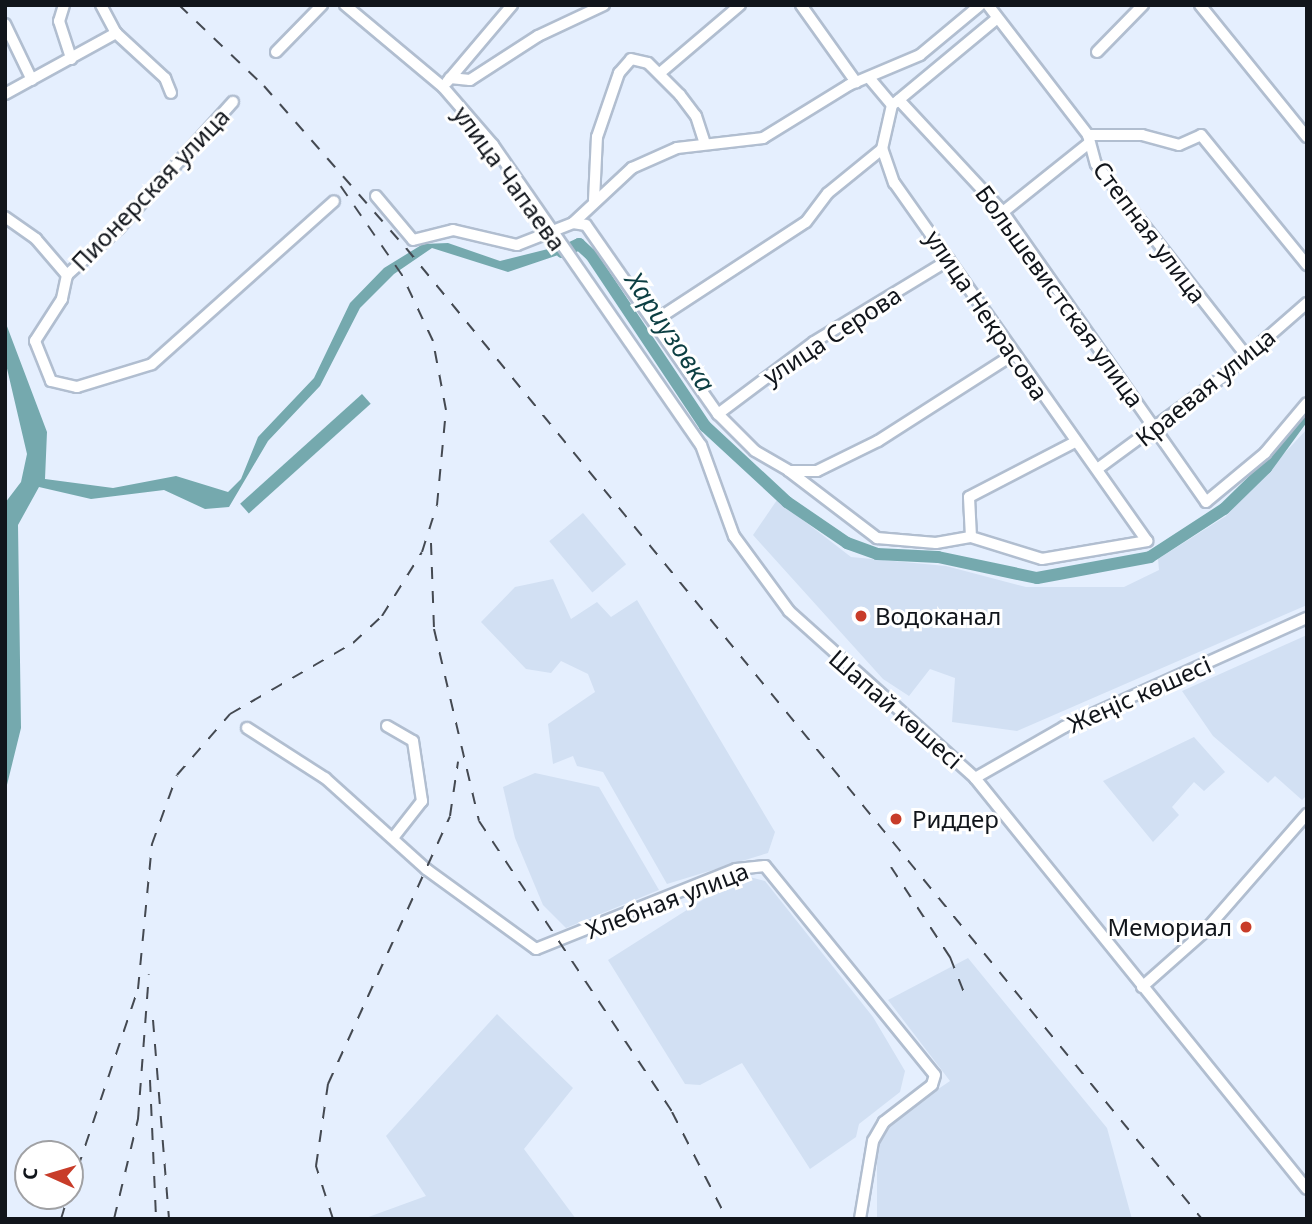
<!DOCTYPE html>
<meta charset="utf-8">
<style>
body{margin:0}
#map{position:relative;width:1312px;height:1224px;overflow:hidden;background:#e5effe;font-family:"Noto Sans",sans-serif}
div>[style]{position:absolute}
.built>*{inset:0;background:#d2e0f3;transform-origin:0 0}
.water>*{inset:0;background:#75a9ae;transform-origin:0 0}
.river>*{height:12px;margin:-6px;padding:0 6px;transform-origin:6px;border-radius:6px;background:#75a9ae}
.roads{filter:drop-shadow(2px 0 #b1bed0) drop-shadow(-2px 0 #b1bed0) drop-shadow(0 2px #b1bed0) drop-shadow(0 -2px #b1bed0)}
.minor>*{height:10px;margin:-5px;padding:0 5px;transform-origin:5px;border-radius:5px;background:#fff}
.rail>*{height:2px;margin-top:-1px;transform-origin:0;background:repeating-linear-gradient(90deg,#444951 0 12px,transparent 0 24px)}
.dots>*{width:19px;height:19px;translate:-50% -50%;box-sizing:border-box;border:4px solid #fff;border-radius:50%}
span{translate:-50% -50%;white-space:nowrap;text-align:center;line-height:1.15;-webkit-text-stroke:6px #fff;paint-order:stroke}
.street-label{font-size:24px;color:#11151b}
.poi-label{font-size:24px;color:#11151b}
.left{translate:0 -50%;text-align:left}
.right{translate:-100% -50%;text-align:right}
.water-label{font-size:26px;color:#0b3e42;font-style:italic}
.frame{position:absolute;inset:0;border:7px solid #11151b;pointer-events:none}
.north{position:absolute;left:14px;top:1140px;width:70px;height:70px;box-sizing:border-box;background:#fff;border:2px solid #a0a1a4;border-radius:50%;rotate:274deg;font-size:19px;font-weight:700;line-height:28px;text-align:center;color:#11151b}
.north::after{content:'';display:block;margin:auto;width:24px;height:32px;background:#c83c29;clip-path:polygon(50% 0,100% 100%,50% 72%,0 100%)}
</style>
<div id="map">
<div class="built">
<i style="clip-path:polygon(1307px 429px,1307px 605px,1017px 731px,952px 722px,955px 678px,930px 669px,909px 696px,883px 679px,753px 535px,777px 500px,851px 557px,946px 566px,1026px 587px,1124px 587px,1159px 570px,1158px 559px,1226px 516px)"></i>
<i style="left:583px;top:513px;width:67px;height:44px;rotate:50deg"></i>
<i style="clip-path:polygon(553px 579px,571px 619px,597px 602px,611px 617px,637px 600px,775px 832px,768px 853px,667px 884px,603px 772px,577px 766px,573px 756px,553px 764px,548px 724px,595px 692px,588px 674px,561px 661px,551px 673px,526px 669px,481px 622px,515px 587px)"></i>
<i style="clip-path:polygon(1307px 635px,1307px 795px,1302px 800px,1275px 776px,1268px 783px,1213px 736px,1182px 691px)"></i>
<i style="clip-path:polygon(1194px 737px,1225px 772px,1204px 791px,1194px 782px,1172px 807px,1179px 815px,1153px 842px,1103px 781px)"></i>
<i style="clip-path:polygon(535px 773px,599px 787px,659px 890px,566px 928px,543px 905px,515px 838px,503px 787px)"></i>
<i style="clip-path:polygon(742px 875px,765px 881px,873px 1017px,905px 1071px,900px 1092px,859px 1124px,856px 1137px,810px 1169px,742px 1063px,700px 1085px,685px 1084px,608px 960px)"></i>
<i style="clip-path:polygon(968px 958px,1107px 1128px,1132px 1219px,877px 1219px,877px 1143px,894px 1119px,950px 1081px,888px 1000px)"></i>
<i style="clip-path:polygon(497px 1014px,573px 1088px,524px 1149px,576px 1219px,363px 1219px,426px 1196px,386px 1136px)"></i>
</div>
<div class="water">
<i style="clip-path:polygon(576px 242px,579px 248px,508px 272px,432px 248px,394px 274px,360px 308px,320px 386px,268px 441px,229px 507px,205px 509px,164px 490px,91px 499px,39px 487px,18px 525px,21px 728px,5px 793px,5px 503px,21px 482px,27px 454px,5px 360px,5px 321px,47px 432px,45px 479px,113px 488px,176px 476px,228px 492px,241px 479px,258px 437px,314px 378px,350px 303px,384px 268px,423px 244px,448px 243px,500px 261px)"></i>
<i style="left:362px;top:394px;width:13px;height:164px;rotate:48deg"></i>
</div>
<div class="river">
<i style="left:562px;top:252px;width:19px;rotate:-25deg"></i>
<i style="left:579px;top:244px;width:16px;rotate:43deg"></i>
<i style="left:591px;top:255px;width:206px;rotate:56.3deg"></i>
<i style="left:705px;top:426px;width:112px;rotate:42.8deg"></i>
<i style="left:787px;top:502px;width:73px;rotate:34.3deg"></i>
<i style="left:847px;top:543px;width:32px;rotate:20deg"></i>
<i style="left:877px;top:554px;width:61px;rotate:2.8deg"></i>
<i style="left:938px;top:557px;width:101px;rotate:12deg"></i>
<i style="left:1037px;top:578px;width:115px;rotate:-10.5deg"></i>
<i style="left:1150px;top:557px;width:88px;rotate:-33deg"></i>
<i style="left:1224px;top:509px;width:59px;rotate:-44.3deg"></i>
<i style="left:1266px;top:468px;width:69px;rotate:-53.8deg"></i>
</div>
<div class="roads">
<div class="minor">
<i style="left:64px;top:5px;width:17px;rotate:107deg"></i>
<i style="left:59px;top:21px;width:40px;rotate:72deg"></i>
<i style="left:101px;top:5px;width:32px;rotate:62deg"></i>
<i style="left:116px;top:33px;width:67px;rotate:42.6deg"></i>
<i style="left:165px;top:78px;width:16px;rotate:68deg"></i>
<i style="left:345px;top:5px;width:128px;rotate:39.9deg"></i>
<i style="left:443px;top:87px;width:77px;rotate:49.2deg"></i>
<i style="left:493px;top:145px;width:365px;rotate:55.3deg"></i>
<i style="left:701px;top:445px;width:97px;rotate:70.1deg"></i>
<i style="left:734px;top:536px;width:93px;rotate:53.7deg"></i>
<i style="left:789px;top:611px;width:250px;rotate:41.9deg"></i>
<i style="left:975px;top:778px;width:528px;rotate:51.07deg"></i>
<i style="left:801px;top:5px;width:95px;rotate:54.5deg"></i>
<i style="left:988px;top:5px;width:164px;rotate:52.4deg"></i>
<i style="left:1088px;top:135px;width:30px;rotate:75deg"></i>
<i style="left:1096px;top:164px;width:243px;rotate:51.9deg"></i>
<i style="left:1200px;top:5px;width:170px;rotate:51deg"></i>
<i style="left:5px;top:24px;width:62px;rotate:64.3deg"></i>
<i style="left:276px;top:52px;width:66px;rotate:-45.6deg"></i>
<i style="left:1097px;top:52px;width:66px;rotate:-45.6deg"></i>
<i style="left:660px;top:73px;width:105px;rotate:-40.4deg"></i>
<i style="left:450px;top:78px;width:20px;rotate:6deg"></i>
<i style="left:470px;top:80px;width:81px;rotate:-32.9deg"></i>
<i style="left:538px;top:36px;width:73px;rotate:-25.2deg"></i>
<i style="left:447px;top:82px;width:101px;rotate:-49.8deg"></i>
<i style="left:5px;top:94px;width:127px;rotate:-28.8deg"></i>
<i style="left:899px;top:100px;width:153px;rotate:47.1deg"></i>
<i style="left:1003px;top:212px;width:354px;rotate:55deg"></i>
<i style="left:1206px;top:502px;width:77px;rotate:-39.7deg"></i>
<i style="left:1265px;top:453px;width:65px;rotate:-50deg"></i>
<i style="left:895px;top:103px;width:131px;rotate:-39.7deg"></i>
<i style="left:1088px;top:135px;width:54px"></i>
<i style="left:1142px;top:135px;width:38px;rotate:15deg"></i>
<i style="left:1179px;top:145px;width:24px;rotate:-24deg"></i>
<i style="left:1201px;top:135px;width:168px;rotate:50.8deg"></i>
<i style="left:376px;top:196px;width:57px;rotate:49.9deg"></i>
<i style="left:413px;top:240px;width:41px;rotate:-14deg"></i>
<i style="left:453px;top:230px;width:66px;rotate:13.2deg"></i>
<i style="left:517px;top:245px;width:60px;rotate:-21.4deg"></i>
<i style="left:573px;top:223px;width:13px;rotate:9deg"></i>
<i style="left:586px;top:225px;width:231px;rotate:55.1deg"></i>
<i style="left:718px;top:414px;width:52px;rotate:45deg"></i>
<i style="left:755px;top:451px;width:39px;rotate:30deg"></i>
<i style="left:789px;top:471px;width:28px"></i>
<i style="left:817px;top:471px;width:68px;rotate:-26.2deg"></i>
<i style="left:878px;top:441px;width:161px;rotate:-32.6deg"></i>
<i style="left:594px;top:200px;width:63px;rotate:-87.3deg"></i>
<i style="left:597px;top:137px;width:68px;rotate:-71deg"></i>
<i style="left:619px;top:73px;width:18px;rotate:-49deg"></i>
<i style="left:631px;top:59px;width:17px;rotate:13deg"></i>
<i style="left:648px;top:63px;width:45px;rotate:45deg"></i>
<i style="left:680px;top:95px;width:26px;rotate:53deg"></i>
<i style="left:696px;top:116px;width:29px;rotate:72deg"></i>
<i style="left:1003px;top:212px;width:109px;rotate:-38.7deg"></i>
<i style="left:5px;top:217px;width:38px;rotate:35deg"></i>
<i style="left:36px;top:239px;width:48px;rotate:49.3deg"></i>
<i style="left:67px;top:275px;width:25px;rotate:102deg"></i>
<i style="left:62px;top:299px;width:50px;rotate:122.7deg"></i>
<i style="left:35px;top:341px;width:43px;rotate:68.2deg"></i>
<i style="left:51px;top:381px;width:27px;rotate:13deg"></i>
<i style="left:77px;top:387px;width:78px;rotate:-17deg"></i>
<i style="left:152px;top:364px;width:244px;rotate:-41.8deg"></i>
<i style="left:573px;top:223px;width:81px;rotate:-43deg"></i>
<i style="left:632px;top:168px;width:49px;rotate:-24deg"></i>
<i style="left:677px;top:148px;width:87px;rotate:-6.6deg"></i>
<i style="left:763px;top:138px;width:101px;rotate:-31.6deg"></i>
<i style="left:849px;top:85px;width:77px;rotate:-22.9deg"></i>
<i style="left:920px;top:55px;width:78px;rotate:-39.8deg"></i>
<i style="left:67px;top:275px;width:70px;rotate:-42.1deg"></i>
<i style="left:119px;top:228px;width:170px;rotate:-47.9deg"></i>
<i style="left:656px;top:320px;width:179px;rotate:-33.2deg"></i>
<i style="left:806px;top:222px;width:36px;rotate:-53deg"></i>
<i style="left:828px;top:193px;width:70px;rotate:-39.2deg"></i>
<i style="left:718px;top:414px;width:120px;rotate:-36.9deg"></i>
<i style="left:814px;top:342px;width:158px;rotate:-31.3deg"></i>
<i style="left:1100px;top:467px;width:150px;rotate:-36.3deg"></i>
<i style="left:1221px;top:378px;width:114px;rotate:-41.1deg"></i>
<i style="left:789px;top:471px;width:111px;rotate:37.3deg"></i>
<i style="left:877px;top:538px;width:59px;rotate:4.8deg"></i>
<i style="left:936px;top:543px;width:36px;rotate:-10deg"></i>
<i style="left:971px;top:537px;width:74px;rotate:17.2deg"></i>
<i style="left:1042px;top:559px;width:107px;rotate:-9.7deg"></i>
<i style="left:1147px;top:541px;width:438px;rotate:-125.2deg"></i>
<i style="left:894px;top:183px;width:36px;rotate:-109deg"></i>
<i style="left:882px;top:149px;width:45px;rotate:-77.2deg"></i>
<i style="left:892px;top:105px;width:35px;rotate:-130deg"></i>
<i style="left:971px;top:537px;width:40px;rotate:-92.9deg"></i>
<i style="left:969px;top:497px;width:117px;rotate:-27.4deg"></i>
<i style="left:387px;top:726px;width:30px;rotate:30deg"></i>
<i style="left:413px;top:741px;width:61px;rotate:81.5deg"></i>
<i style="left:422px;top:801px;width:47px;rotate:128.1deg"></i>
<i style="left:247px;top:728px;width:93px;rotate:32.7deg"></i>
<i style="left:325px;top:778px;width:136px;rotate:42deg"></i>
<i style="left:426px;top:869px;width:136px;rotate:36deg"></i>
<i style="left:536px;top:949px;width:215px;rotate:-21.8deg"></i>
<i style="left:736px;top:869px;width:29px;rotate:-6deg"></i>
<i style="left:765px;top:866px;width:269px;rotate:50.9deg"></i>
<i style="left:935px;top:1075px;width:10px;rotate:107deg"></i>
<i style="left:932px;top:1085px;width:61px;rotate:142.4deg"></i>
<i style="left:884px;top:1122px;width:22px;rotate:120deg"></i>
<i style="left:873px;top:1141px;width:79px;rotate:99.5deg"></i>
<i style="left:975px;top:778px;width:103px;rotate:-29.8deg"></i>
<i style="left:1064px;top:727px;width:266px;rotate:-24.2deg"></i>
<i style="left:1142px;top:987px;width:83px;rotate:-41.6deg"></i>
<i style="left:1204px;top:932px;width:157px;rotate:-48.9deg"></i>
</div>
</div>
<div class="rail">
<i style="left:179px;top:5px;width:117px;rotate:43.6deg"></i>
<i style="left:264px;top:86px;width:215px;rotate:48.8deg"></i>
<i style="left:406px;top:248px;width:1256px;rotate:50.66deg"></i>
<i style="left:431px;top:543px;width:86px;rotate:88deg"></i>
<i style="left:434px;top:629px;width:197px;rotate:76.8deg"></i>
<i style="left:479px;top:821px;width:349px;rotate:56.4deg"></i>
<i style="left:672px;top:1112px;width:120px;rotate:62.8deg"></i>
<i style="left:891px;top:867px;width:108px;rotate:56.8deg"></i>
<i style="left:950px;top:957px;width:41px;rotate:68.5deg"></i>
<i style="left:153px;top:1020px;width:200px;rotate:85.4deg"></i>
<i style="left:150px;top:1080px;width:139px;rotate:87.5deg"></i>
<i style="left:70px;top:1191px;width:213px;rotate:-71.4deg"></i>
<i style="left:138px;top:989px;width:146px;rotate:-84.5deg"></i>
<i style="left:152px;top:844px;width:73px;rotate:-70.1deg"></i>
<i style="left:177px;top:775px;width:81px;rotate:-49deg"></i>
<i style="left:230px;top:714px;width:142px;rotate:-30deg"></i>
<i style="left:353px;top:643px;width:40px;rotate:-43deg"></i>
<i style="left:382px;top:616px;width:75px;rotate:-58deg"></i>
<i style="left:422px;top:552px;width:49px;rotate:-72.3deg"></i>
<i style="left:437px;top:505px;width:95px;rotate:-84.6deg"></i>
<i style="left:446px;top:410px;width:70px;rotate:-100.7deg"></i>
<i style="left:433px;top:341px;width:73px;rotate:-115.2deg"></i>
<i style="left:402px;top:275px;width:109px;rotate:-124.6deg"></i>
<i style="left:61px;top:1219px;width:24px;rotate:-73deg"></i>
<i style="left:114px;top:1219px;width:103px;rotate:-76.5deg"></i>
<i style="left:138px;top:1119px;width:145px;rotate:-85.7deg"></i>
<i style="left:333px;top:1219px;width:56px;rotate:-107.8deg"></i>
<i style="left:316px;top:1166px;width:83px;rotate:-81.7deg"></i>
<i style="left:328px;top:1084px;width:294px;rotate:-65.5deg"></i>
<i style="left:450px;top:816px;width:55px;rotate:-81.6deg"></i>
</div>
<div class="dots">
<i style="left:861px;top:616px;background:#c83c29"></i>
<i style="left:896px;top:819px;background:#c83c29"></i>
<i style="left:1246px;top:927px;background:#c83c29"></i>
</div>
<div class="street-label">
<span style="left:510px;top:178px;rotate:54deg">улица Чапаева</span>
<span style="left:150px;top:189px;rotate:-46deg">Пионерская улица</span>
<span style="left:1150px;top:232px;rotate:53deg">Степная улица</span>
<span style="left:1060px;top:296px;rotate:54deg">Большевистская улица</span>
<span style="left:987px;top:315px;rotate:56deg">улица Некрасова</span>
<span style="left:832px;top:335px;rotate:-33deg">улица Серова</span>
<span style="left:1205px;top:387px;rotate:-39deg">Краевая улица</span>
<span style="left:1139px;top:694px;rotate:-24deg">Жеңіс көшесі</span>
<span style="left:896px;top:709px;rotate:41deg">Шапай көшесі</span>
<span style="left:667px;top:900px;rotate:-21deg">Хлебная улица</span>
</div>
<div class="poi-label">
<span class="left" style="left:875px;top:616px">Водоканал</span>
<span class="left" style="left:912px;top:819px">Риддер</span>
<span class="right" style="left:1232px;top:927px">Мемориал</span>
</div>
<div class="water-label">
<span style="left:670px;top:332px;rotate:56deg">Хариузовка</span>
</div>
<div class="frame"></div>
<div class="north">С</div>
</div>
